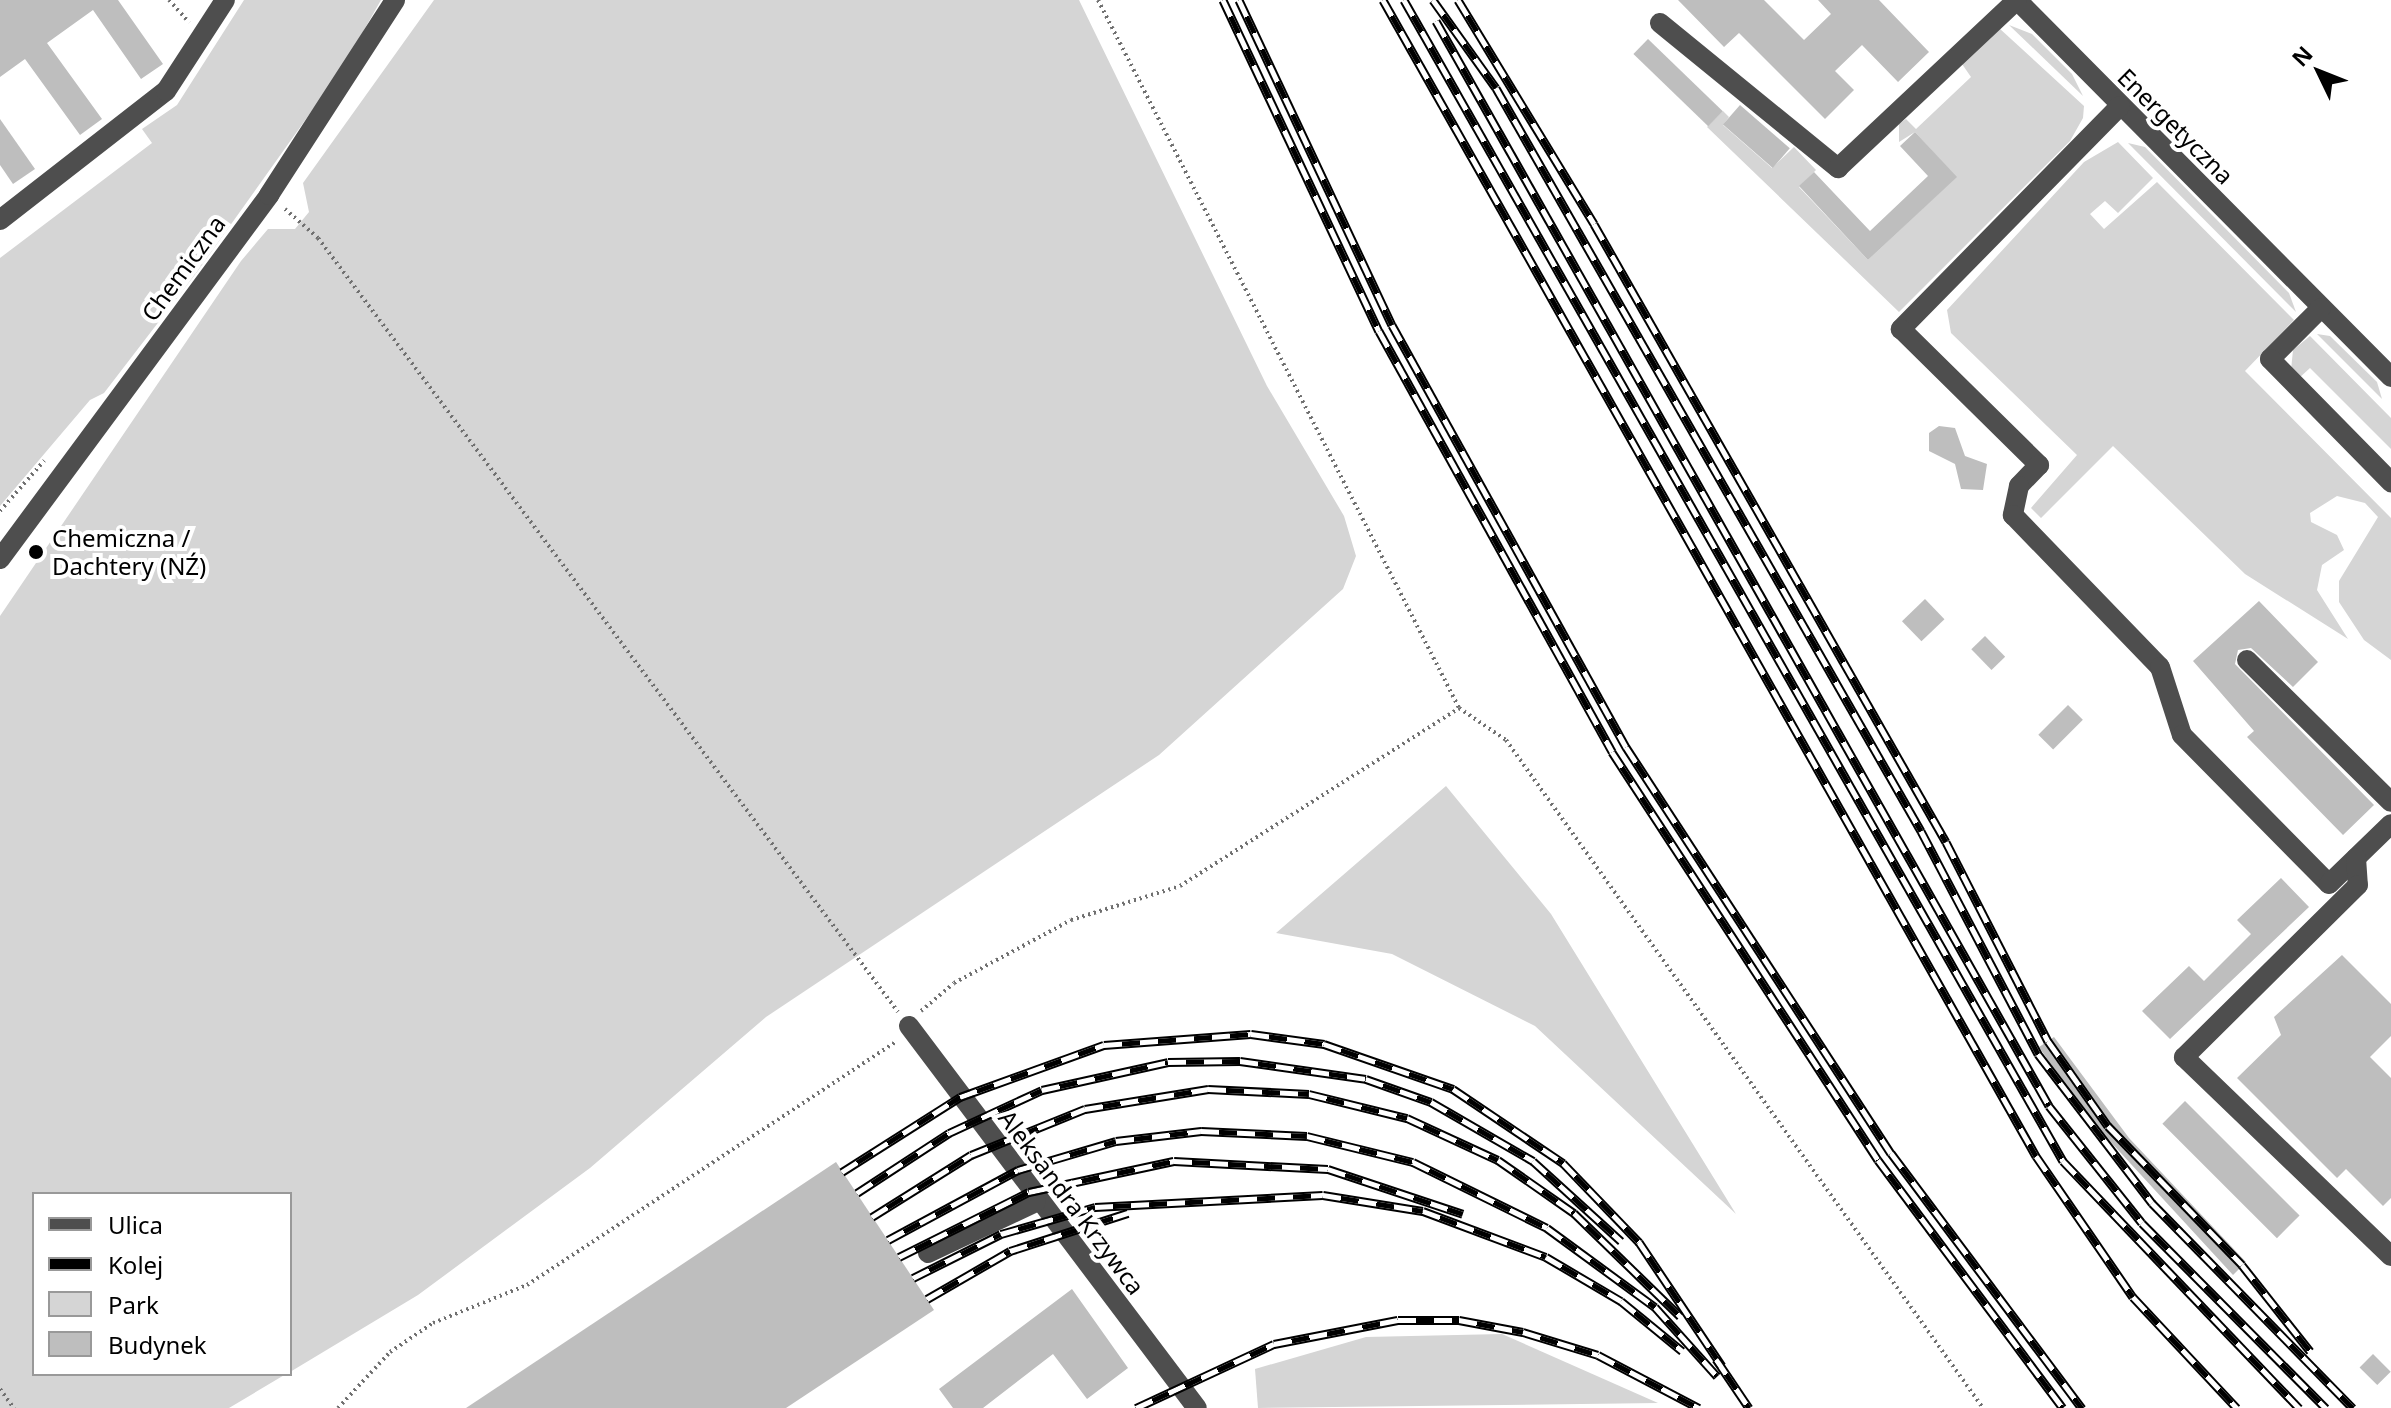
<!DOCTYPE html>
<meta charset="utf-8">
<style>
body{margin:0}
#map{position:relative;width:2391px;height:1408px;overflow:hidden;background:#fff;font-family:"Noto Sans",sans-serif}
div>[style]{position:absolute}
.green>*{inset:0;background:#d5d5d5}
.building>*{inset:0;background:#bebebe;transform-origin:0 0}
.path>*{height:4px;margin-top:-2px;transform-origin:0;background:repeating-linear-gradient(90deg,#707070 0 2px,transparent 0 6px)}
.minor>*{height:20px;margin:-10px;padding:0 10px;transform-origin:10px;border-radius:10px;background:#4e4e4e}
.rail>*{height:9px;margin-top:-4.5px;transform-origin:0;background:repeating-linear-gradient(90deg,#fff 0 18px,#000 0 36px);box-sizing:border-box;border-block:2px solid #000}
.dots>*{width:22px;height:22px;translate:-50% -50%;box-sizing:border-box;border:4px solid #fff;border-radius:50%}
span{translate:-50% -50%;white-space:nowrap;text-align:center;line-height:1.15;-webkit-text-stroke:8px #fff;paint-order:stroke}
.street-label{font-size:24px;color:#000}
.poi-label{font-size:24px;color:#000}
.left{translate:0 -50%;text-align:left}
.legend{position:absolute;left:32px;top:1192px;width:260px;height:184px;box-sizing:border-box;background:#fff;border:2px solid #999;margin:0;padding:10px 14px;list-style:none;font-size:24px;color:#000}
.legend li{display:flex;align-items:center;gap:16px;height:40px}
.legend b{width:40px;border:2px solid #999}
.north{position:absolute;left:2279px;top:32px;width:80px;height:80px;-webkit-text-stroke:6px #fff;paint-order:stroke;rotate:313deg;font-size:22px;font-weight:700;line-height:32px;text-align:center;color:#000}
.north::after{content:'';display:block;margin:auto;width:28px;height:36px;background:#000;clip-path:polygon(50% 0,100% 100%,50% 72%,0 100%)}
</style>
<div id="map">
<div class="green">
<i style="clip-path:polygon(244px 0,381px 0,343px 67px,197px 272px,104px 393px,90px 400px,0 506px,0 258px,152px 143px,142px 129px,177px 105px)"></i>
<i style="clip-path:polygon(434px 0,1079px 0,1267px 386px,1344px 516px,1356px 556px,1343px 589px,1159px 755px,766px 1017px,590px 1168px,418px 1295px,290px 1372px,290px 1194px,34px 1194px,34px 1374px,286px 1374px,229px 1408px,0 1408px,0 616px,241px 261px,268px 229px,295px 229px,309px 212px,303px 183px)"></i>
<i style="clip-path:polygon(2009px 25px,2032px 34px,2072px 74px,2083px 96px)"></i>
<i style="clip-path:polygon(1999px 28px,2084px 106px,2083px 118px,2070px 141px,1899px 312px,1707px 127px,1723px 111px,1729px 117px,1723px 125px,1772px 168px,1794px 147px,1816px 170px,1799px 187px,1868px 260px,1956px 177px,1915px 132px,1899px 142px,1899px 124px,1906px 119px,1916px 129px,1971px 77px,1962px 64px)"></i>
<i style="clip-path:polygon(2118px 142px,2153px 178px,2118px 213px,2105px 201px,2090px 214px,2104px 229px,2157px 182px,2294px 320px,2245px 371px,2391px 518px,2391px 660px,2364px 640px,2339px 602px,2339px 581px,2378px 517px,2365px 503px,2337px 496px,2310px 513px,2311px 522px,2337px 535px,2344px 550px,2322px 565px,2317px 590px,2348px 639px,2245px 574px,2113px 446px,2041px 518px,2031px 508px,2077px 455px,1951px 333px,1947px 310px,2084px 162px)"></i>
<i style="clip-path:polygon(2128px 143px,2145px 147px,2289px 293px,2296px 312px)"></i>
<i style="clip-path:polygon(2317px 334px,2330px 336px,2377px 382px,2382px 399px)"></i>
<i style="clip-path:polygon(2310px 336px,2391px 418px,2391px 449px,2310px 368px,2298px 379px,2291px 370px,2293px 350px)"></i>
<i style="clip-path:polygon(1446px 786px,1551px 914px,1736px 1214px,1535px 1026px,1392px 954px,1276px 933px)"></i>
<i style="clip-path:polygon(1502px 1334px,1658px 1403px,1258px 1408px,1255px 1369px,1366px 1337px)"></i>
</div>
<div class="building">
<i style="clip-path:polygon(0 0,118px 0,163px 64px,141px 79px,93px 10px,47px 43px,102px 119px,80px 135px,25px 59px,0 77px)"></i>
<i style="clip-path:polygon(1678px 0,1764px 0,1804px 40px,1831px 14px,1818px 0,1879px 0,1929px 52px,1898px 82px,1862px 45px,1835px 71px,1854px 90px,1825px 119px,1739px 33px,1724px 47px)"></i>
<i style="left:1648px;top:39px;width:104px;height:21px;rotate:44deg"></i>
<i style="left:1740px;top:105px;width:66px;height:26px;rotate:41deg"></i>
<i style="clip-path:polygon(0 119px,35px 169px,13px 184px,0 165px)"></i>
<i style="clip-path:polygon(1915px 132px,1957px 177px,1868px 260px,1799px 186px,1814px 172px,1870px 231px,1928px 176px,1900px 146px)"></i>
<i style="clip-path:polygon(1939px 426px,1955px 428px,1965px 456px,1987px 464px,1983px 490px,1961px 489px,1955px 464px,1929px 451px,1929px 433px)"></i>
<i style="left:1925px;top:599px;width:28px;height:32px;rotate:46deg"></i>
<i style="clip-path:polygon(2259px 601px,2318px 662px,2293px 687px,2251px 648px,2238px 650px,2235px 664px,2374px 805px,2343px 835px,2247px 737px,2254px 731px,2193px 661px)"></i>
<i style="left:1985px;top:636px;width:29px;height:19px;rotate:46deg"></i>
<i style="left:2068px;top:705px;width:21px;height:42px;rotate:45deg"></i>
<i style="clip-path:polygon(2281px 878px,2309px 907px,2170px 1039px,2142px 1011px,2189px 966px,2204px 981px,2251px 934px,2237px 920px)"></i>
<i style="clip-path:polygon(2342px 955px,2391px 1004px,2391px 1036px,2370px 1057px,2391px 1078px,2391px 1198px,2383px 1206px,2346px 1169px,2337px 1178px,2237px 1078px,2281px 1035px,2274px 1017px)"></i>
<i style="clip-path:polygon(2054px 1037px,2129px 1138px,2246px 1262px,2233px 1275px,2084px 1113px,2039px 1047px)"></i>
<i style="left:2185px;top:1101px;width:162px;height:32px;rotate:45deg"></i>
<i style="clip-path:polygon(836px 1162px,934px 1310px,786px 1408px,466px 1408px)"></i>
<i style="clip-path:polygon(1072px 1289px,1128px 1368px,1087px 1399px,1053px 1354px,983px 1408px,953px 1408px,939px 1389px)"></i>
<i style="left:2373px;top:1354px;width:25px;height:19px;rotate:45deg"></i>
</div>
<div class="path">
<i style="left:169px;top:0;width:30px;rotate:48deg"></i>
<i style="left:1098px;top:0;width:795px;rotate:62.98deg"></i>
<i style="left:1459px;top:708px;width:57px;rotate:34.2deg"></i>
<i style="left:1506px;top:740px;width:821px;rotate:54.47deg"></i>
<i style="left:285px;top:209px;width:44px;rotate:41.3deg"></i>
<i style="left:318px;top:238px;width:967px;rotate:53.15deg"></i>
<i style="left:0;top:511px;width:67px;rotate:-48.7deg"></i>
<i style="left:921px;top:1011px;width:43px;rotate:-40.3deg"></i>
<i style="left:954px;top:983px;width:133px;rotate:-28.3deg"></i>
<i style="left:1071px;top:920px;width:114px;rotate:-17.3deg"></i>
<i style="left:1180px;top:886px;width:331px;rotate:-32.5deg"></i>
<i style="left:0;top:1389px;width:24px;rotate:54deg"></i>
<i style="left:338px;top:1408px;width:76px;rotate:-47.1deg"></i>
<i style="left:390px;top:1352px;width:52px;rotate:-34deg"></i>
<i style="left:433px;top:1323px;width:101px;rotate:-22deg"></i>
<i style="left:527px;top:1285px;width:441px;rotate:-33.4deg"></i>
</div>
<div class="minor">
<i style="left:2017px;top:0;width:531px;rotate:45.23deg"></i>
<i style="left:1660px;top:23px;width:230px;rotate:39.2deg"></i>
<i style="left:1838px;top:168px;width:245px;rotate:-43.2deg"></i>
<i style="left:2120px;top:106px;width:313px;rotate:134.5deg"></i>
<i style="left:1901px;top:329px;width:194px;rotate:44.6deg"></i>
<i style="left:2039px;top:465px;width:29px;rotate:134deg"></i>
<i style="left:2019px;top:486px;width:30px;rotate:102deg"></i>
<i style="left:2013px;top:515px;width:211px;rotate:46deg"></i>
<i style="left:2160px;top:667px;width:71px;rotate:72.1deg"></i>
<i style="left:2182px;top:735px;width:209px;rotate:45.4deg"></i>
<i style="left:2329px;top:884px;width:86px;rotate:-44.1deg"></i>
<i style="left:0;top:220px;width:210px;rotate:-37.9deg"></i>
<i style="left:166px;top:91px;width:108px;rotate:-57deg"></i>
<i style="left:2321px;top:308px;width:72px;rotate:135deg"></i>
<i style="left:2270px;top:359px;width:173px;rotate:45.5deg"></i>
<i style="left:0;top:559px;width:453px;rotate:-53.5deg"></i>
<i style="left:269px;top:195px;width:232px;rotate:-57.1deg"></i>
<i style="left:2247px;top:660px;width:202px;rotate:44.6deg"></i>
<i style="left:2356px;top:858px;width:27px;rotate:86deg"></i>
<i style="left:2358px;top:885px;width:245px;rotate:135.3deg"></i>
<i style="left:2184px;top:1057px;width:287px;rotate:43.9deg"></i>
<i style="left:909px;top:1026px;width:478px;rotate:53deg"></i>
<i style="left:928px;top:1253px;width:119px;rotate:-25.3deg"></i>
</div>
<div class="rail">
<i style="left:1223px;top:0;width:366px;rotate:64.8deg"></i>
<i style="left:1379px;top:331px;width:481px;rotate:61deg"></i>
<i style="left:1612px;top:752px;width:487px;rotate:56.9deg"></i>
<i style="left:1878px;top:1160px;width:309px;rotate:53.3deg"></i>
<i style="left:1239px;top:0;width:359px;rotate:64.8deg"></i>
<i style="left:1392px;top:325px;width:483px;rotate:61deg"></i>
<i style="left:1626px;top:747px;width:485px;rotate:56.9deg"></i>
<i style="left:1891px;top:1153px;width:319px;rotate:53.2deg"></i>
<i style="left:1383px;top:0;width:1328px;rotate:60.54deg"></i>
<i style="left:2036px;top:1156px;width:171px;rotate:55.5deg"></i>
<i style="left:2133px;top:1297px;width:152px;rotate:46.9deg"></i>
<i style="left:1404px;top:0;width:1335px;rotate:60.42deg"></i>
<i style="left:2063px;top:1161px;width:342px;rotate:46.3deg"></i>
<i style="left:1433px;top:0;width:108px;rotate:54.4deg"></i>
<i style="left:1496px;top:88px;width:856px;rotate:60.23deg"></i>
<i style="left:1921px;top:831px;width:252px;rotate:62.3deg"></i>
<i style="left:2038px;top:1054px;width:188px;rotate:52.6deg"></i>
<i style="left:2152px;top:1203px;width:287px;rotate:45.6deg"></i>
<i style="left:1458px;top:0;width:262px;rotate:58.7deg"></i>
<i style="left:1594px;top:224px;width:711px;rotate:60.34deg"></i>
<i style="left:1946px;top:842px;width:224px;rotate:62.9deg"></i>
<i style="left:2048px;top:1041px;width:104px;rotate:54.8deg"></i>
<i style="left:2108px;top:1126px;width:193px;rotate:46deg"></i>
<i style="left:2242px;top:1265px;width:110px;rotate:51.7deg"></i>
<i style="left:1436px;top:21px;width:1246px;rotate:60.53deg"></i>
<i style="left:2049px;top:1106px;width:149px;rotate:51.5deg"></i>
<i style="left:2142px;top:1223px;width:261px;rotate:45.2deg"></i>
<i style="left:842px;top:1172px;width:140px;rotate:-32.4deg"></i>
<i style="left:960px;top:1097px;width:153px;rotate:-19.9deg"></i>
<i style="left:1104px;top:1045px;width:147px;rotate:-4.3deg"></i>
<i style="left:1251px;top:1034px;width:74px;rotate:7.8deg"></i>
<i style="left:1324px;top:1044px;width:137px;rotate:19.2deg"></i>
<i style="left:1453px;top:1089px;width:133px;rotate:33.9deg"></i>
<i style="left:1563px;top:1163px;width:110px;rotate:46.1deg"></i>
<i style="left:1639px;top:1242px;width:149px;rotate:56.2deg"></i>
<i style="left:857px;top:1193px;width:110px;rotate:-33.1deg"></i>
<i style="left:949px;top:1133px;width:102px;rotate:-24.8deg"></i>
<i style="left:1042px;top:1090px;width:129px;rotate:-12.5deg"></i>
<i style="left:1168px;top:1062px;width:72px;rotate:-0.8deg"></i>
<i style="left:1240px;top:1061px;width:127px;rotate:8.1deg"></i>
<i style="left:1366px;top:1079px;width:69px;rotate:19.5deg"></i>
<i style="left:1431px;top:1102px;width:118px;rotate:30deg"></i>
<i style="left:1533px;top:1161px;width:119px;rotate:42.3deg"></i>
<i style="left:872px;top:1217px;width:117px;rotate:-32.1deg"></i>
<i style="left:971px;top:1155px;width:123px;rotate:-22deg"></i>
<i style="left:1085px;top:1109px;width:125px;rotate:-9.2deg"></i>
<i style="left:1208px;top:1089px;width:101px;rotate:2.8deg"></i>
<i style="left:1309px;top:1094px;width:101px;rotate:13.8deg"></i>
<i style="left:1407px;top:1118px;width:100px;rotate:24.8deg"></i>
<i style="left:1498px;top:1160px;width:93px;rotate:34.9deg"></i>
<i style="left:1574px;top:1213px;width:148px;rotate:44.2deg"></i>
<i style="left:888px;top:1240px;width:148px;rotate:-28.3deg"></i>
<i style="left:1018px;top:1170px;width:102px;rotate:-16.5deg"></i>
<i style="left:1116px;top:1141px;width:86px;rotate:-6.7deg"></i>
<i style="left:1201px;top:1131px;width:106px;rotate:2.7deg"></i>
<i style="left:1307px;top:1136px;width:109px;rotate:13.8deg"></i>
<i style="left:1413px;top:1162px;width:149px;rotate:26.2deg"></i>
<i style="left:1547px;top:1228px;width:134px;rotate:36.2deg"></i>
<i style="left:1655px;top:1307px;width:93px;rotate:48.1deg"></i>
<i style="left:899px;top:1257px;width:145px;rotate:-26.6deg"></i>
<i style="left:1029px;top:1192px;width:148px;rotate:-12.1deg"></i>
<i style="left:1174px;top:1161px;width:154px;rotate:3deg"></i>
<i style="left:1328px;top:1169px;width:142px;rotate:18.4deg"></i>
<i style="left:913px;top:1278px;width:98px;rotate:-26.6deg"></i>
<i style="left:1001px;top:1234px;width:98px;rotate:-16deg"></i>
<i style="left:1095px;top:1207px;width:228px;rotate:-3deg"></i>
<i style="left:1323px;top:1195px;width:101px;rotate:9.1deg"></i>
<i style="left:1423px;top:1211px;width:131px;rotate:20.5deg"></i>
<i style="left:1546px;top:1257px;width:87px;rotate:30.4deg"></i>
<i style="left:1621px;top:1301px;width:79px;rotate:39.3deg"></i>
<i style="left:927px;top:1299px;width:96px;rotate:-30deg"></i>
<i style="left:1010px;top:1251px;width:124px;rotate:-17.9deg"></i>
<i style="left:1716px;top:1359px;width:59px;rotate:56deg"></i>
<i style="left:1136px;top:1408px;width:152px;rotate:-24.9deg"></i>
<i style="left:1274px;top:1344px;width:126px;rotate:-11deg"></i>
<i style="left:1398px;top:1320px;width:61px"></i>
<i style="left:1459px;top:1320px;width:65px;rotate:10.6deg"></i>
<i style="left:1523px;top:1332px;width:78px;rotate:17deg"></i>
<i style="left:1598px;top:1355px;width:114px;rotate:27.7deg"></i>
</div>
<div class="dots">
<i style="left:36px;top:552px;background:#000"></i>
</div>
<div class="street-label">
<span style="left:2176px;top:126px;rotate:45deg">Energetyczna</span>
<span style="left:183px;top:268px;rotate:-54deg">Chemiczna</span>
<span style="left:1072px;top:1202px;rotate:53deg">Aleksandra Krzywca</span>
</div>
<div class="poi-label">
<span class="left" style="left:52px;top:552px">Chemiczna /<br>Dachtery (NŹ)</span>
</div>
<ul class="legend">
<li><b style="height:10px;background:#4e4e4e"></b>Ulica</li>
<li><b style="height:10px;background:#000"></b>Kolej</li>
<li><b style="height:22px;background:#d5d5d5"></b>Park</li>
<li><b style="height:22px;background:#bebebe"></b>Budynek</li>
</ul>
<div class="north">N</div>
</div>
